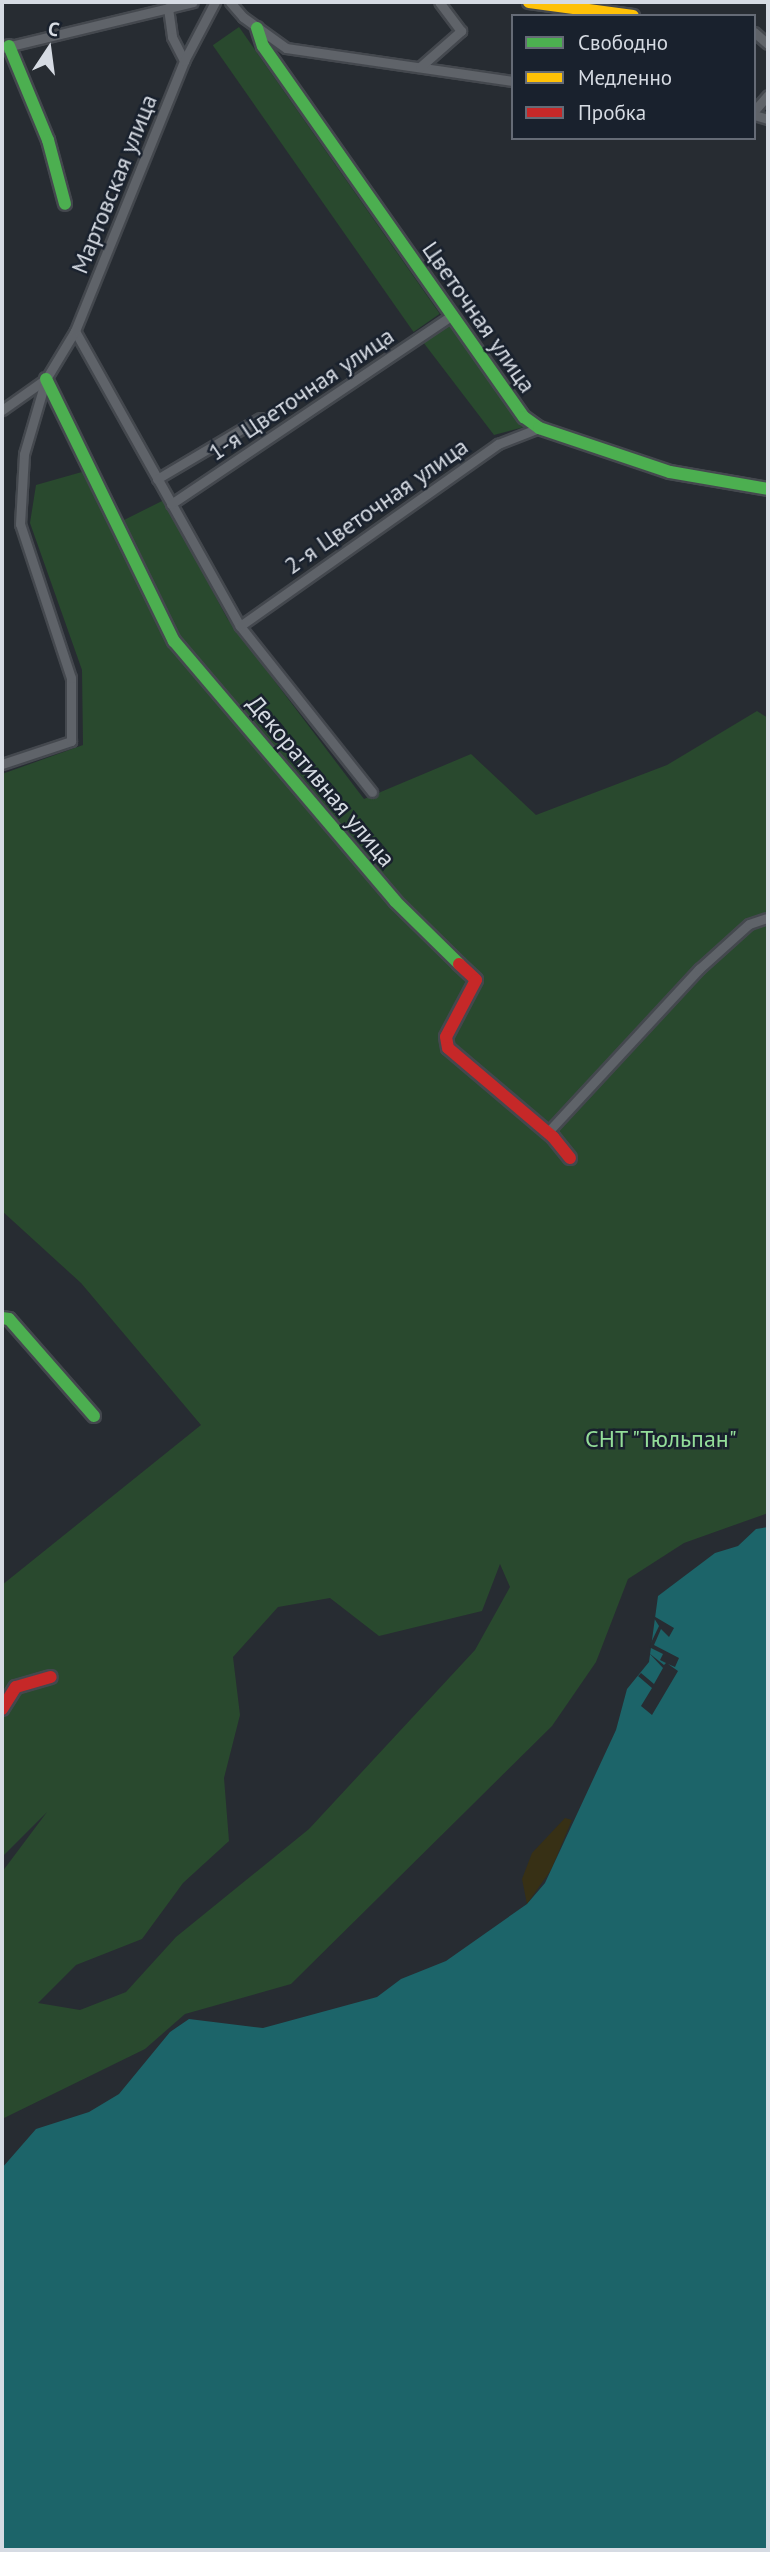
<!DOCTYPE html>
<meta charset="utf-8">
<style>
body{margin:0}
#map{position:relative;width:770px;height:2552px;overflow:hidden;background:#272c32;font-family:"PT Sans",sans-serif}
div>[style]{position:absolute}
.green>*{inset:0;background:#29492e;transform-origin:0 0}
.sand>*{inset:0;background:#373015}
.water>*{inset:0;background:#1c6469}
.pier>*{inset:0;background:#272c32}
.roads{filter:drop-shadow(2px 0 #44484e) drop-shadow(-2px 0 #44484e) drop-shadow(0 2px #44484e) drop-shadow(0 -2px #44484e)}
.street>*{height:9px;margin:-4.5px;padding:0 4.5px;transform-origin:4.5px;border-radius:4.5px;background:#5f6369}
.fast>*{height:12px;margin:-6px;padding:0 6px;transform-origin:6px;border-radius:6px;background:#4caf50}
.slow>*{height:12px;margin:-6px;padding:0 6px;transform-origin:6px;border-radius:6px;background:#ffc107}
.jam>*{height:12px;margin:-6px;padding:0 6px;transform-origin:6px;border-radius:6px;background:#c62828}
span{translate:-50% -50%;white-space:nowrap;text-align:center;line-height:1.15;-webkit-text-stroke:5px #19212d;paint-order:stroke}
.street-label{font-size:24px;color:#d6dbe3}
.park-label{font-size:24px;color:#93dd99}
.frame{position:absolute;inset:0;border:4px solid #d6dbe3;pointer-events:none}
.legend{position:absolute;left:511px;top:14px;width:245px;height:126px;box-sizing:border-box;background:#19212d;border:2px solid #656b76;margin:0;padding:9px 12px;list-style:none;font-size:21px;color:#d6dbe3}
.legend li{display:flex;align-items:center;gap:14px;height:35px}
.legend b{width:35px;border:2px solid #656b76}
.north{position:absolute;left:14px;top:14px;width:70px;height:70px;-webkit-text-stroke:5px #19212d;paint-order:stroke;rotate:13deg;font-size:19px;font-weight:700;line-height:28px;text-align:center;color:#d6dbe3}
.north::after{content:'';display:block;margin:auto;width:24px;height:32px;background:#d6dbe3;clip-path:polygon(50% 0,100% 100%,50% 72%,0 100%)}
</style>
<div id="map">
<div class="green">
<i style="left:239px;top:27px;width:350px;height:32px;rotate:55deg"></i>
<i style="clip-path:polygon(451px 324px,524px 427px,494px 435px,423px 342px)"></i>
<i style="clip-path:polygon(evenodd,96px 468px,122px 521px,164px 500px,227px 618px,364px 799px,471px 754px,536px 815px,667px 765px,757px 711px,768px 718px,768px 1513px,684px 1543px,628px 1579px,596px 1662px,552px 1726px,291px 1984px,185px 2014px,145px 2049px,2px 2119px,2px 1872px,47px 1812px,2px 1857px,2px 1585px,201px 1425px,81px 1283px,2px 1211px,2px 774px,83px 745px,82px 670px,30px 523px,36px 485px,96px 468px,500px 1564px,510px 1587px,475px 1650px,309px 1829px,176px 1937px,126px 1992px,80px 2010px,38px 2003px,76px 1965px,142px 1939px,183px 1883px,229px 1841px,224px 1778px,240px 1715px,233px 1657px,278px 1607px,330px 1598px,379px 1636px,482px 1611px,500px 1564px)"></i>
</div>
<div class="sand">
<i style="clip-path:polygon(565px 1818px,572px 1820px,551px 1870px,527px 1904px,522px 1879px,532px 1853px)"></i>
</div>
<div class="water">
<i style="clip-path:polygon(768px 1527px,768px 2550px,2px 2550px,2px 2168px,36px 2129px,89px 2112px,119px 2094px,170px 2032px,189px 2019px,263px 2028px,377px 1997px,401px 1979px,446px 1961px,527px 1904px,545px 1883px,616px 1730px,627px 1689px,649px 1662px,658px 1596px,715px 1553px,738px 1546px,756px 1529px)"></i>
</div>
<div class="pier">
<i style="clip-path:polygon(652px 1615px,674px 1628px,669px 1637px,661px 1629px,654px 1645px,679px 1658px,675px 1667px,668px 1664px,678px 1671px,652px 1715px,641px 1706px,652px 1688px,638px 1676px,641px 1673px,654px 1684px,663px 1668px,649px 1653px,664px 1665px,666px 1663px,660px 1660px,663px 1654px,649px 1647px,659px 1626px)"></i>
</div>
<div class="roads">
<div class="street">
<i style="left:230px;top:2px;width:20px;rotate:49deg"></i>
<i style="left:243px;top:17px;width:53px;rotate:35.8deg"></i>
<i style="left:286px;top:48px;width:229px;rotate:8.3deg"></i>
<i style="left:168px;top:8px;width:29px;rotate:82deg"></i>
<i style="left:172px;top:37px;width:27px;rotate:63deg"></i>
<i style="left:754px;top:32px;width:18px;rotate:41deg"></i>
<i style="left:2px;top:48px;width:196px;rotate:-13.5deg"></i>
<i style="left:420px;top:67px;width:55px;rotate:-41.3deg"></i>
<i style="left:461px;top:31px;width:36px;rotate:-127deg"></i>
<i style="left:754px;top:111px;width:21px;rotate:-49deg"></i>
<i style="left:754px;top:115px;width:15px;rotate:16deg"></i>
<i style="left:75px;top:331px;width:338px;rotate:60.8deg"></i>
<i style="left:240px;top:626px;width:212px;rotate:51.5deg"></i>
<i style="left:2px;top:410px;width:54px;rotate:-35.2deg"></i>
<i style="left:157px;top:479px;width:120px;rotate:-30.6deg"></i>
<i style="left:171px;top:504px;width:339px;rotate:-33.9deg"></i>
<i style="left:240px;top:626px;width:316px;rotate:-35.2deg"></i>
<i style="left:498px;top:444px;width:44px;rotate:-21.3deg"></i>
<i style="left:2px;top:764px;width:73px;rotate:-18.4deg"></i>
<i style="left:71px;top:741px;width:63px;rotate:-90deg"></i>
<i style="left:71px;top:678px;width:162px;rotate:-108.3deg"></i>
<i style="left:20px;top:524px;width:70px;rotate:-86.7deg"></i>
<i style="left:24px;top:454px;width:78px;rotate:-73.7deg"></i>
<i style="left:46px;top:379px;width:56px;rotate:-58.9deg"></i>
<i style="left:75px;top:331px;width:291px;rotate:-68deg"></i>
<i style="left:184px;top:61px;width:67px;rotate:-62.3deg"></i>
<i style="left:547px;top:1133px;width:224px;rotate:-47.2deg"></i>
<i style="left:699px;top:969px;width:67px;rotate:-42deg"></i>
<i style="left:749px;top:924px;width:18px;rotate:-19deg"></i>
</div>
<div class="fast">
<i style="left:257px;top:28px;width:19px;rotate:72deg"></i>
<i style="left:263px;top:46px;width:454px;rotate:54.9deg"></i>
<i style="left:524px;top:417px;width:19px;rotate:36deg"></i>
<i style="left:539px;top:428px;width:138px;rotate:18.6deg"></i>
<i style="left:670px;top:472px;width:99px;rotate:9.8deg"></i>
<i style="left:9px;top:46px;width:102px;rotate:67.5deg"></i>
<i style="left:48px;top:140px;width:66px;rotate:75.1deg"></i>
<i style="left:46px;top:379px;width:292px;rotate:64deg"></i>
<i style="left:174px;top:641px;width:341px;rotate:49.6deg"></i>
<i style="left:395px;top:901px;width:90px;rotate:44.5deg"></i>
<i style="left:2px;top:1318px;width:7px;rotate:8deg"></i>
<i style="left:9px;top:1319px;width:129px;rotate:48.8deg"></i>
</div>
<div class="slow">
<i style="left:529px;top:2px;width:105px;rotate:7.7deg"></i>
</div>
<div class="jam">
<i style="left:459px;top:964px;width:23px;rotate:43deg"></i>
<i style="left:476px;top:980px;width:64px;rotate:117.8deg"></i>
<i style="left:446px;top:1037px;width:11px;rotate:80deg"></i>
<i style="left:448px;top:1048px;width:138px;rotate:40.3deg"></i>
<i style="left:553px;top:1137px;width:27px;rotate:51deg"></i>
<i style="left:2px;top:1709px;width:26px;rotate:-58deg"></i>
<i style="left:16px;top:1687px;width:36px;rotate:-16deg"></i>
</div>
</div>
<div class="street-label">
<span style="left:114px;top:184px;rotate:-68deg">Мартовская улица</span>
<span style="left:479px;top:317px;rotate:55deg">Цветочная улица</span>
<span style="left:301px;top:394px;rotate:-34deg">1-я Цветочная улица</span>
<span style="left:376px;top:506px;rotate:-35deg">2-я Цветочная улица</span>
<span style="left:321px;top:781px;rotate:50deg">Декоративная улица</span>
</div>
<div class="park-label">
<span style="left:661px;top:1439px">СНТ "Тюльпан"</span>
</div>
<div class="frame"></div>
<ul class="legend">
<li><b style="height:9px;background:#4caf50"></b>Свободно</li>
<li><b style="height:9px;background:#ffc107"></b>Медленно</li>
<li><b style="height:9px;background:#c62828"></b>Пробка</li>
</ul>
<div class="north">С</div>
</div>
